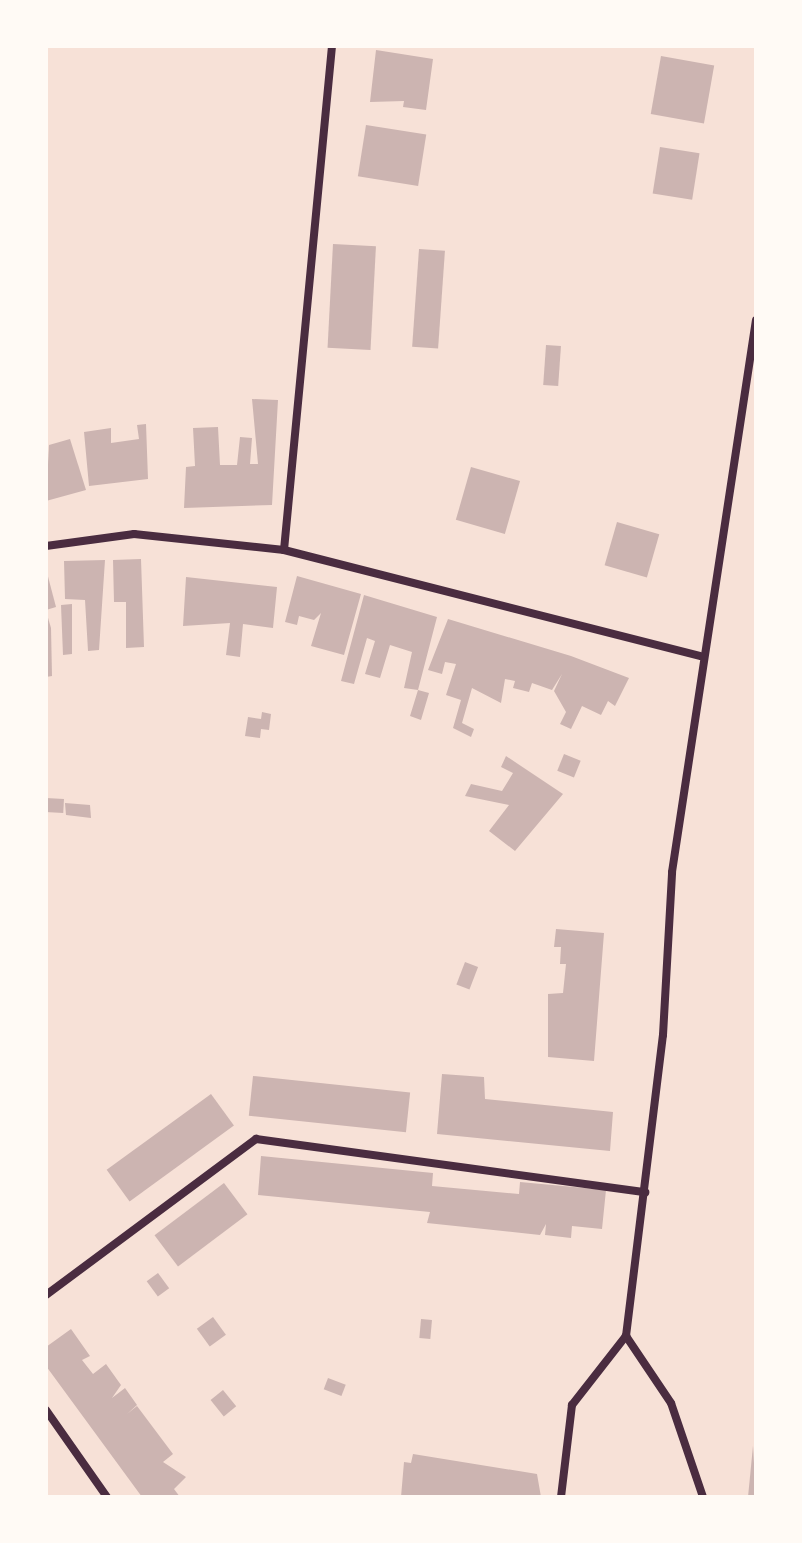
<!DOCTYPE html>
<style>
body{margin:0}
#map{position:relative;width:802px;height:1543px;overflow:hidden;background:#f7e1d7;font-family:Jost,sans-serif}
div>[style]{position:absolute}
.building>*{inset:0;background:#ccb4b1;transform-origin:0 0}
.minor>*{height:8px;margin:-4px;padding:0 4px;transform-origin:4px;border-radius:4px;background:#4a2c40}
span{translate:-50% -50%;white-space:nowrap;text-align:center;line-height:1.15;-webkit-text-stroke:7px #fffaf5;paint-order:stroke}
.frame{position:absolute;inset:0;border:48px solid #fffaf5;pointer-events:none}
</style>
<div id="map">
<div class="building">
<i style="clip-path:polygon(376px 50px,433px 59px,426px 110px,403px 107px,404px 101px,370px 102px)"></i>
<i style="left:661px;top:56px;width:54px;height:59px;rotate:10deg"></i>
<i style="left:366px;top:125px;width:61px;height:52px;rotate:9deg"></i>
<i style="left:660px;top:147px;width:40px;height:47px;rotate:9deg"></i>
<i style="left:333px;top:244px;width:43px;height:104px;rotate:3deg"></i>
<i style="left:419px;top:249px;width:26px;height:98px;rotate:4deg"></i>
<i style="left:546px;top:345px;width:15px;height:40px;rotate:4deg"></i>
<i style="clip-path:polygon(252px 399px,278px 400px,272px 505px,184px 508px,186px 467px,195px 466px,193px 428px,218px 427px,220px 465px,237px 465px,240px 437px,252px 438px,250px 464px,258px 464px)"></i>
<i style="clip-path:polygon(146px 424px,148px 479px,89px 486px,84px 432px,111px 428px,111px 443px,139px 439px,137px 425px)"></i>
<i style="clip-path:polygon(70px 439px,86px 490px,46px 501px,49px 445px)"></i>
<i style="left:471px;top:467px;width:51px;height:55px;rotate:16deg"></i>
<i style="left:617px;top:522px;width:44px;height:45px;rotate:16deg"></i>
<i style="clip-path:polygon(141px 559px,144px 647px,126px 648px,126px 602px,114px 602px,113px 560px)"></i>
<i style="clip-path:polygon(105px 560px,99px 650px,88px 651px,85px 600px,65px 599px,64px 561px)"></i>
<i style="clip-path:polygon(46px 569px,56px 607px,46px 610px)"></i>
<i style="clip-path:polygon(297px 576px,361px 594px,344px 655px,311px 646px,321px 613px,314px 620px,299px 616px,297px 625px,285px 622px)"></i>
<i style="clip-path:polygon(186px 577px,277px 587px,273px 628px,243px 624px,240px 657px,226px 655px,230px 623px,183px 626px)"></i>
<i style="clip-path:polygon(364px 595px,437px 617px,418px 690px,429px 693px,421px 720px,410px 716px,418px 690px,404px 688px,412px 652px,390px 645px,380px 678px,365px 674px,375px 641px,367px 638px,354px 684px,341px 681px)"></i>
<i style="clip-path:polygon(72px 604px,72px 654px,63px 655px,61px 605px)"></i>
<i style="clip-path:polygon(46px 611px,51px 628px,52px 676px,46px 677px)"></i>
<i style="clip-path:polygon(448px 619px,571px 656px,629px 678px,615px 706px,608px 701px,601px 715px,582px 706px,571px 729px,560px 724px,566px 712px,554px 691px,562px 674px,552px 690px,532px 683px,529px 692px,513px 688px,515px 681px,505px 679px,501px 703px,472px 688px,462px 723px,474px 729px,471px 737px,453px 728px,461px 700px,446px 695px,456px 664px,445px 662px,442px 674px,428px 670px)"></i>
<i style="clip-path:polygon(262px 712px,271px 714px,269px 730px,261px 729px,260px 738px,245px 736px,248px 717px,261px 719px)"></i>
<i style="left:564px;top:754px;width:18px;height:18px;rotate:22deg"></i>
<i style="clip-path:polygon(506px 756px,563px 794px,515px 851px,489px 831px,509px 805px,465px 796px,471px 784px,502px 791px,513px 773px,501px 767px)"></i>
<i style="left:46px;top:798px;width:18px;height:14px;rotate:3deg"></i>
<i style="clip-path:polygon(65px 803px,90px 805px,91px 818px,66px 815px)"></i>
<i style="clip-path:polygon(556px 929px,604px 933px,594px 1061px,548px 1057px,548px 994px,563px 993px,566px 964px,560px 964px,561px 947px,554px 947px)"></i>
<i style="left:465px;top:962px;width:14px;height:24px;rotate:21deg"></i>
<i style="clip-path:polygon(442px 1074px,484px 1077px,485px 1099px,613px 1112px,610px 1151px,437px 1134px)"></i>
<i style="left:253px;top:1076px;width:158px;height:40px;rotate:6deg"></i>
<i style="left:211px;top:1094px;width:39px;height:129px;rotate:54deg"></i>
<i style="clip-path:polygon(261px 1156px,433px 1173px,432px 1186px,519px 1194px,520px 1182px,606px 1190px,602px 1229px,572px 1226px,571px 1238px,545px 1235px,546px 1224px,540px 1235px,427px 1223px,430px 1212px,258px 1195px)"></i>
<i style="left:224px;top:1183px;width:39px;height:87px;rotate:53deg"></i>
<i style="left:158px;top:1273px;width:19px;height:14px;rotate:54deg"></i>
<i style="left:213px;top:1317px;width:22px;height:20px;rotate:54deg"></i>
<i style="left:421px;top:1319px;width:11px;height:19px;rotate:5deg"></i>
<i style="clip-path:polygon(71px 1329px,90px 1356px,82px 1360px,93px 1374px,106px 1364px,121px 1385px,112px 1398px,125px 1388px,137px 1405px,127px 1414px,137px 1406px,173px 1454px,163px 1462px,186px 1477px,174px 1489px,180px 1497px,142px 1497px,46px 1366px,46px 1347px)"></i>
<i style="left:328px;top:1378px;width:19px;height:12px;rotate:21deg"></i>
<i style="left:223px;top:1390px;width:21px;height:16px;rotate:51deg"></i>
<i style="clip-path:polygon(753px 1446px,756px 1497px,748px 1497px)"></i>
<i style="clip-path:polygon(413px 1454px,537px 1474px,541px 1497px,401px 1497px,404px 1462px,411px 1463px)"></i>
</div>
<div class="minor">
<i style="left:46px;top:546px;width:89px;rotate:-7.8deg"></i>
<i style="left:134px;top:534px;width:151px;rotate:6.1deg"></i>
<i style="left:284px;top:550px;width:429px;rotate:14.3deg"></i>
<i style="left:284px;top:550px;width:506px;rotate:-84.56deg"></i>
<i style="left:46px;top:1295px;width:262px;rotate:-36.6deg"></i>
<i style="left:256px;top:1139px;width:393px;rotate:7.8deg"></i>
<i style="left:46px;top:1410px;width:106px;rotate:55deg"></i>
<i style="left:561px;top:1497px;width:93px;rotate:-83.2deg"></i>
<i style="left:572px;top:1405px;width:88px;rotate:-52deg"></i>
<i style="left:703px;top:1497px;width:99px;rotate:-108.8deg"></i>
<i style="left:671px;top:1403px;width:81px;rotate:-123.9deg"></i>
<i style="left:626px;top:1336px;width:303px;rotate:-83deg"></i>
<i style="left:663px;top:1035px;width:163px;rotate:-86.8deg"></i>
<i style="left:672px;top:872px;width:558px;rotate:-81.35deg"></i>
</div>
<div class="frame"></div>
</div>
